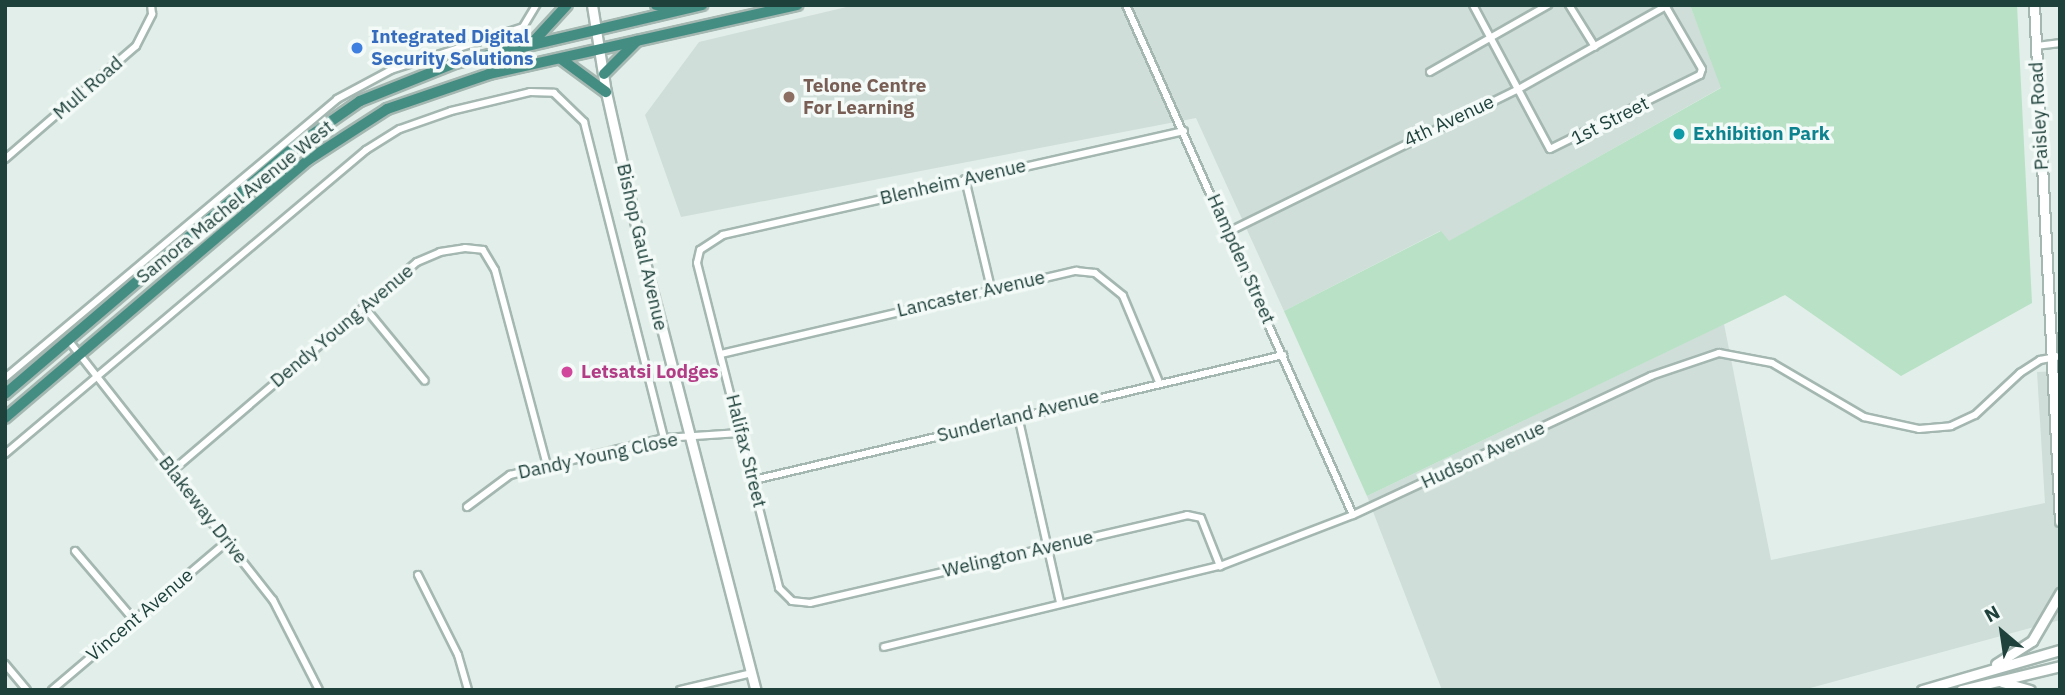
<!DOCTYPE html>
<style>
body{margin:0}
#map{position:relative;width:2065px;height:695px;overflow:hidden;background:#e2eee9;font-family:"IBM Plex Sans",sans-serif}
div>[style]{position:absolute}
.built>*{inset:0;background:#cfded8}
.green>*{inset:0;background:#b8e1c6}
.roads{filter:drop-shadow(2px 0 #a4b7b1) drop-shadow(-2px 0 #a4b7b1) drop-shadow(0 2px #a4b7b1) drop-shadow(0 -2px #a4b7b1)}
.minor>*{height:6px;margin:-3px;padding:0 3px;transform-origin:3px;border-radius:3px;background:#fff}
.secondary>*{height:9px;margin:-4.5px;padding:0 4.5px;transform-origin:4.5px;border-radius:4.5px;background:#fff}
.trunk>*{height:10px;margin:-5px;padding:0 5px;transform-origin:5px;border-radius:5px;background:#448d82}
.dots>*{width:19px;height:19px;translate:-50% -50%;box-sizing:border-box;border:4px solid #f3faf7;border-radius:50%}
span{translate:-50% -50%;white-space:nowrap;text-align:center;line-height:1.15;-webkit-text-stroke:7px #f3faf7;paint-order:stroke}
.shop-label{font-size:19px;color:#366cbe;font-weight:700}
.left{translate:0 -50%;text-align:left}
.education-label{font-size:19px;color:#785e54;font-weight:700}
.street-label{font-size:19px;color:#1f413b}
.culture-label{font-size:19px;color:#0d838f;font-weight:700}
.hotel-label{font-size:19px;color:#b23c85;font-weight:700}
.frame{position:absolute;inset:0;border:7px solid #1f413b;pointer-events:none}
.north{position:absolute;left:1967px;top:597px;width:70px;height:70px;-webkit-text-stroke:5px #f3faf7;paint-order:stroke;rotate:331deg;font-size:19px;font-weight:700;line-height:28px;text-align:center;color:#1f413b}
.north::after{content:'';display:block;margin:auto;width:24px;height:32px;background:#1f413b;clip-path:polygon(50% 0,100% 100%,50% 72%,0 100%)}
</style>
<div id="map">
<div class="built">
<i style="clip-path:polygon(855px 5px,1690px 5px,1722px 87px,1448px 242px,1440px 231px,1284px 311px,1196px 118px,681px 217px,645px 115px,699px 42px)"></i>
<i style="clip-path:polygon(1724px 324px,1771px 560px,2045px 503px,2037px 372px,2060px 371px,2060px 620px,1803px 690px,1442px 690px,1367px 496px)"></i>
</div>
<div class="green">
<i style="clip-path:polygon(1690px 5px,2017px 5px,2032px 303px,1901px 376px,1785px 295px,1367px 496px,1284px 311px,1441px 231px,1449px 241px,1721px 88px)"></i>
</div>
<div class="roads">
<div class="minor">
<i style="left:1126px;top:5px;width:558px;rotate:66.01deg"></i>
<i style="left:1473px;top:5px;width:163px;rotate:61.9deg"></i>
<i style="left:1550px;top:149px;width:167px;rotate:-26.3deg"></i>
<i style="left:1700px;top:75px;width:6px;rotate:-72deg"></i>
<i style="left:1702px;top:69px;width:72px;rotate:-120.1deg"></i>
<i style="left:1569px;top:5px;width:49px;rotate:58.2deg"></i>
<i style="left:2036px;top:46px;width:24px;rotate:-7deg"></i>
<i style="left:1430px;top:72px;width:136px;rotate:-29.6deg"></i>
<i style="left:1184px;top:131px;width:473px;rotate:167.3deg"></i>
<i style="left:723px;top:235px;width:27px;rotate:147deg"></i>
<i style="left:700px;top:250px;width:13px;rotate:103deg"></i>
<i style="left:697px;top:263px;width:335px;rotate:75.8deg"></i>
<i style="left:779px;top:588px;width:18px;rotate:45deg"></i>
<i style="left:792px;top:601px;width:18px;rotate:6deg"></i>
<i style="left:810px;top:603px;width:387px;rotate:-13.1deg"></i>
<i style="left:1187px;top:515px;width:14px;rotate:12deg"></i>
<i style="left:1201px;top:518px;width:52px;rotate:68.4deg"></i>
<i style="left:5px;top:159px;width:173px;rotate:-40.8deg"></i>
<i style="left:136px;top:46px;width:36px;rotate:-63deg"></i>
<i style="left:152px;top:14px;width:9px;rotate:-96deg"></i>
<i style="left:965px;top:179px;width:112px;rotate:76.6deg"></i>
<i style="left:1230px;top:231px;width:320px;rotate:-26.2deg"></i>
<i style="left:1517px;top:90px;width:173px;rotate:-29.4deg"></i>
<i style="left:365px;top:308px;width:94px;rotate:50.6deg"></i>
<i style="left:69px;top:341px;width:330px;rotate:51.8deg"></i>
<i style="left:273px;top:600px;width:101px;rotate:62.9deg"></i>
<i style="left:721px;top:354px;width:365px;rotate:-13.2deg"></i>
<i style="left:1076px;top:271px;width:19px;rotate:6deg"></i>
<i style="left:1095px;top:273px;width:36px;rotate:39deg"></i>
<i style="left:1123px;top:296px;width:93px;rotate:67.3deg"></i>
<i style="left:5px;top:378px;width:434px;rotate:-40deg"></i>
<i style="left:337px;top:99px;width:61px;rotate:-28.2deg"></i>
<i style="left:391px;top:70px;width:139px;rotate:-18deg"></i>
<i style="left:523px;top:27px;width:26px;rotate:-59deg"></i>
<i style="left:1018px;top:416px;width:192px;rotate:77.3deg"></i>
<i style="left:5px;top:454px;width:472px;rotate:-40.1deg"></i>
<i style="left:366px;top:150px;width:40px;rotate:-32deg"></i>
<i style="left:400px;top:129px;width:54px;rotate:-19.4deg"></i>
<i style="left:451px;top:111px;width:81px;rotate:-13.5deg"></i>
<i style="left:530px;top:92px;width:24px;rotate:2deg"></i>
<i style="left:554px;top:93px;width:42px;rotate:44deg"></i>
<i style="left:584px;top:122px;width:326px;rotate:75.8deg"></i>
<i style="left:171px;top:472px;width:323px;rotate:-40.5deg"></i>
<i style="left:417px;top:262px;width:25px;rotate:-23deg"></i>
<i style="left:440px;top:252px;width:25px;rotate:-9deg"></i>
<i style="left:465px;top:248px;width:18px;rotate:6deg"></i>
<i style="left:483px;top:250px;width:23px;rotate:59deg"></i>
<i style="left:495px;top:270px;width:202px;rotate:75.1deg"></i>
<i style="left:754px;top:480px;width:544px;rotate:-13.29deg"></i>
<i style="left:467px;top:507px;width:54px;rotate:-36.7deg"></i>
<i style="left:510px;top:475px;width:158px;rotate:-13.5deg"></i>
<i style="left:664px;top:438px;width:76px;rotate:-3.8deg"></i>
<i style="left:75px;top:551px;width:91px;rotate:49.5deg"></i>
<i style="left:418px;top:575px;width:89px;rotate:63.4deg"></i>
<i style="left:458px;top:655px;width:36px;rotate:74deg"></i>
<i style="left:884px;top:647px;width:346px;rotate:-13.6deg"></i>
<i style="left:1220px;top:566px;width:142px;rotate:-21deg"></i>
<i style="left:1353px;top:515px;width:329px;rotate:-25deg"></i>
<i style="left:1651px;top:376px;width:72px;rotate:-18.7deg"></i>
<i style="left:1719px;top:353px;width:54px;rotate:10.7deg"></i>
<i style="left:1772px;top:363px;width:107px;rotate:30.4deg"></i>
<i style="left:1864px;top:417px;width:56px;rotate:12.3deg"></i>
<i style="left:1919px;top:429px;width:32px;rotate:-5deg"></i>
<i style="left:1951px;top:426px;width:26px;rotate:-25deg"></i>
<i style="left:1975px;top:415px;width:62px;rotate:-43deg"></i>
<i style="left:2020px;top:373px;width:24px;rotate:-33deg"></i>
<i style="left:2040px;top:360px;width:20px;rotate:-11deg"></i>
<i style="left:5px;top:664px;width:34px;rotate:50deg"></i>
<i style="left:52px;top:690px;width:231px;rotate:-40.3deg"></i>
<i style="left:680px;top:690px;width:74px;rotate:-13.3deg"></i>
</div>
<div class="secondary">
<i style="left:592px;top:5px;width:88px;rotate:80.9deg"></i>
<i style="left:606px;top:92px;width:155px;rotate:77.3deg"></i>
<i style="left:640px;top:243px;width:462px;rotate:75.5deg"></i>
<i style="left:2034px;top:5px;width:517px;rotate:87.12deg"></i>
<i style="left:1996px;top:664px;width:43px;rotate:-32.6deg"></i>
<i style="left:2032px;top:641px;width:56px;rotate:-59.7deg"></i>
<i style="left:2002px;top:682px;width:29px;rotate:16deg"></i>
<i style="left:1922px;top:690px;width:144px;rotate:-16.2deg"></i>
<i style="left:1961px;top:690px;width:102px;rotate:-13.6deg"></i>
</div>
<div class="trunk">
<i style="left:656px;top:5px;width:22px;rotate:13deg"></i>
<i style="left:533px;top:42px;width:50px;rotate:-47.4deg"></i>
<i style="left:561px;top:59px;width:56px;rotate:36.3deg"></i>
<i style="left:604px;top:74px;width:47px;rotate:-45deg"></i>
<i style="left:5px;top:394px;width:384px;rotate:-40.5deg"></i>
<i style="left:297px;top:145px;width:77px;rotate:-34.9deg"></i>
<i style="left:360px;top:101px;width:102px;rotate:-21.8deg"></i>
<i style="left:455px;top:63px;width:254px;rotate:-13.2deg"></i>
<i style="left:5px;top:418px;width:398px;rotate:-40.4deg"></i>
<i style="left:308px;top:160px;width:94px;rotate:-32.8deg"></i>
<i style="left:387px;top:109px;width:108px;rotate:-18.9deg"></i>
<i style="left:489px;top:74px;width:316px;rotate:-12.6deg"></i>
</div>
</div>
<div class="dots">
<i style="left:357px;top:48px;background:#3f7fe0"></i>
<i style="left:789px;top:97px;background:#8d6e63"></i>
<i style="left:1679px;top:134px;background:#0f9aa8"></i>
<i style="left:567px;top:372px;background:#d1479c"></i>
</div>
<div class="shop-label">
<span class="left" style="left:371px;top:48px">Integrated Digital<br>Security Solutions</span>
</div>
<div class="education-label">
<span class="left" style="left:803px;top:97px">Telone Centre<br>For Learning</span>
</div>
<div class="street-label">
<span style="left:88px;top:88px;rotate:-41deg">Mull Road</span>
<span style="left:2039px;top:116px;rotate:-93deg">Paisley Road</span>
<span style="left:1449px;top:121px;rotate:-25deg">4th Avenue</span>
<span style="left:1610px;top:121px;rotate:-27deg">1st Street</span>
<span style="left:953px;top:182px;rotate:-13deg">Blenheim Avenue</span>
<span style="left:235px;top:202px;rotate:-39deg">Samora Machel Avenue West</span>
<span style="left:642px;top:247px;rotate:77deg">Bishop Gaul Avenue</span>
<span style="left:1241px;top:259px;rotate:66deg">Hampden Street</span>
<span style="left:971px;top:294px;rotate:-13deg">Lancaster Avenue</span>
<span style="left:342px;top:326px;rotate:-40deg">Dendy Young Avenue</span>
<span style="left:1018px;top:416px;rotate:-14deg">Sunderland Avenue</span>
<span style="left:746px;top:451px;rotate:76deg">Halifax Street</span>
<span style="left:1483px;top:455px;rotate:-25deg">Hudson Avenue</span>
<span style="left:598px;top:456px;rotate:-12deg">Dandy Young Close</span>
<span style="left:203px;top:510px;rotate:52deg">Blakeway Drive</span>
<span style="left:1018px;top:554px;rotate:-13deg">Welington Avenue</span>
<span style="left:140px;top:615px;rotate:-40deg">Vincent Avenue</span>
</div>
<div class="culture-label">
<span class="left" style="left:1693px;top:134px">Exhibition Park</span>
</div>
<div class="hotel-label">
<span class="left" style="left:581px;top:372px">Letsatsi Lodges</span>
</div>
<div class="frame"></div>
<div class="north">N</div>
</div>
